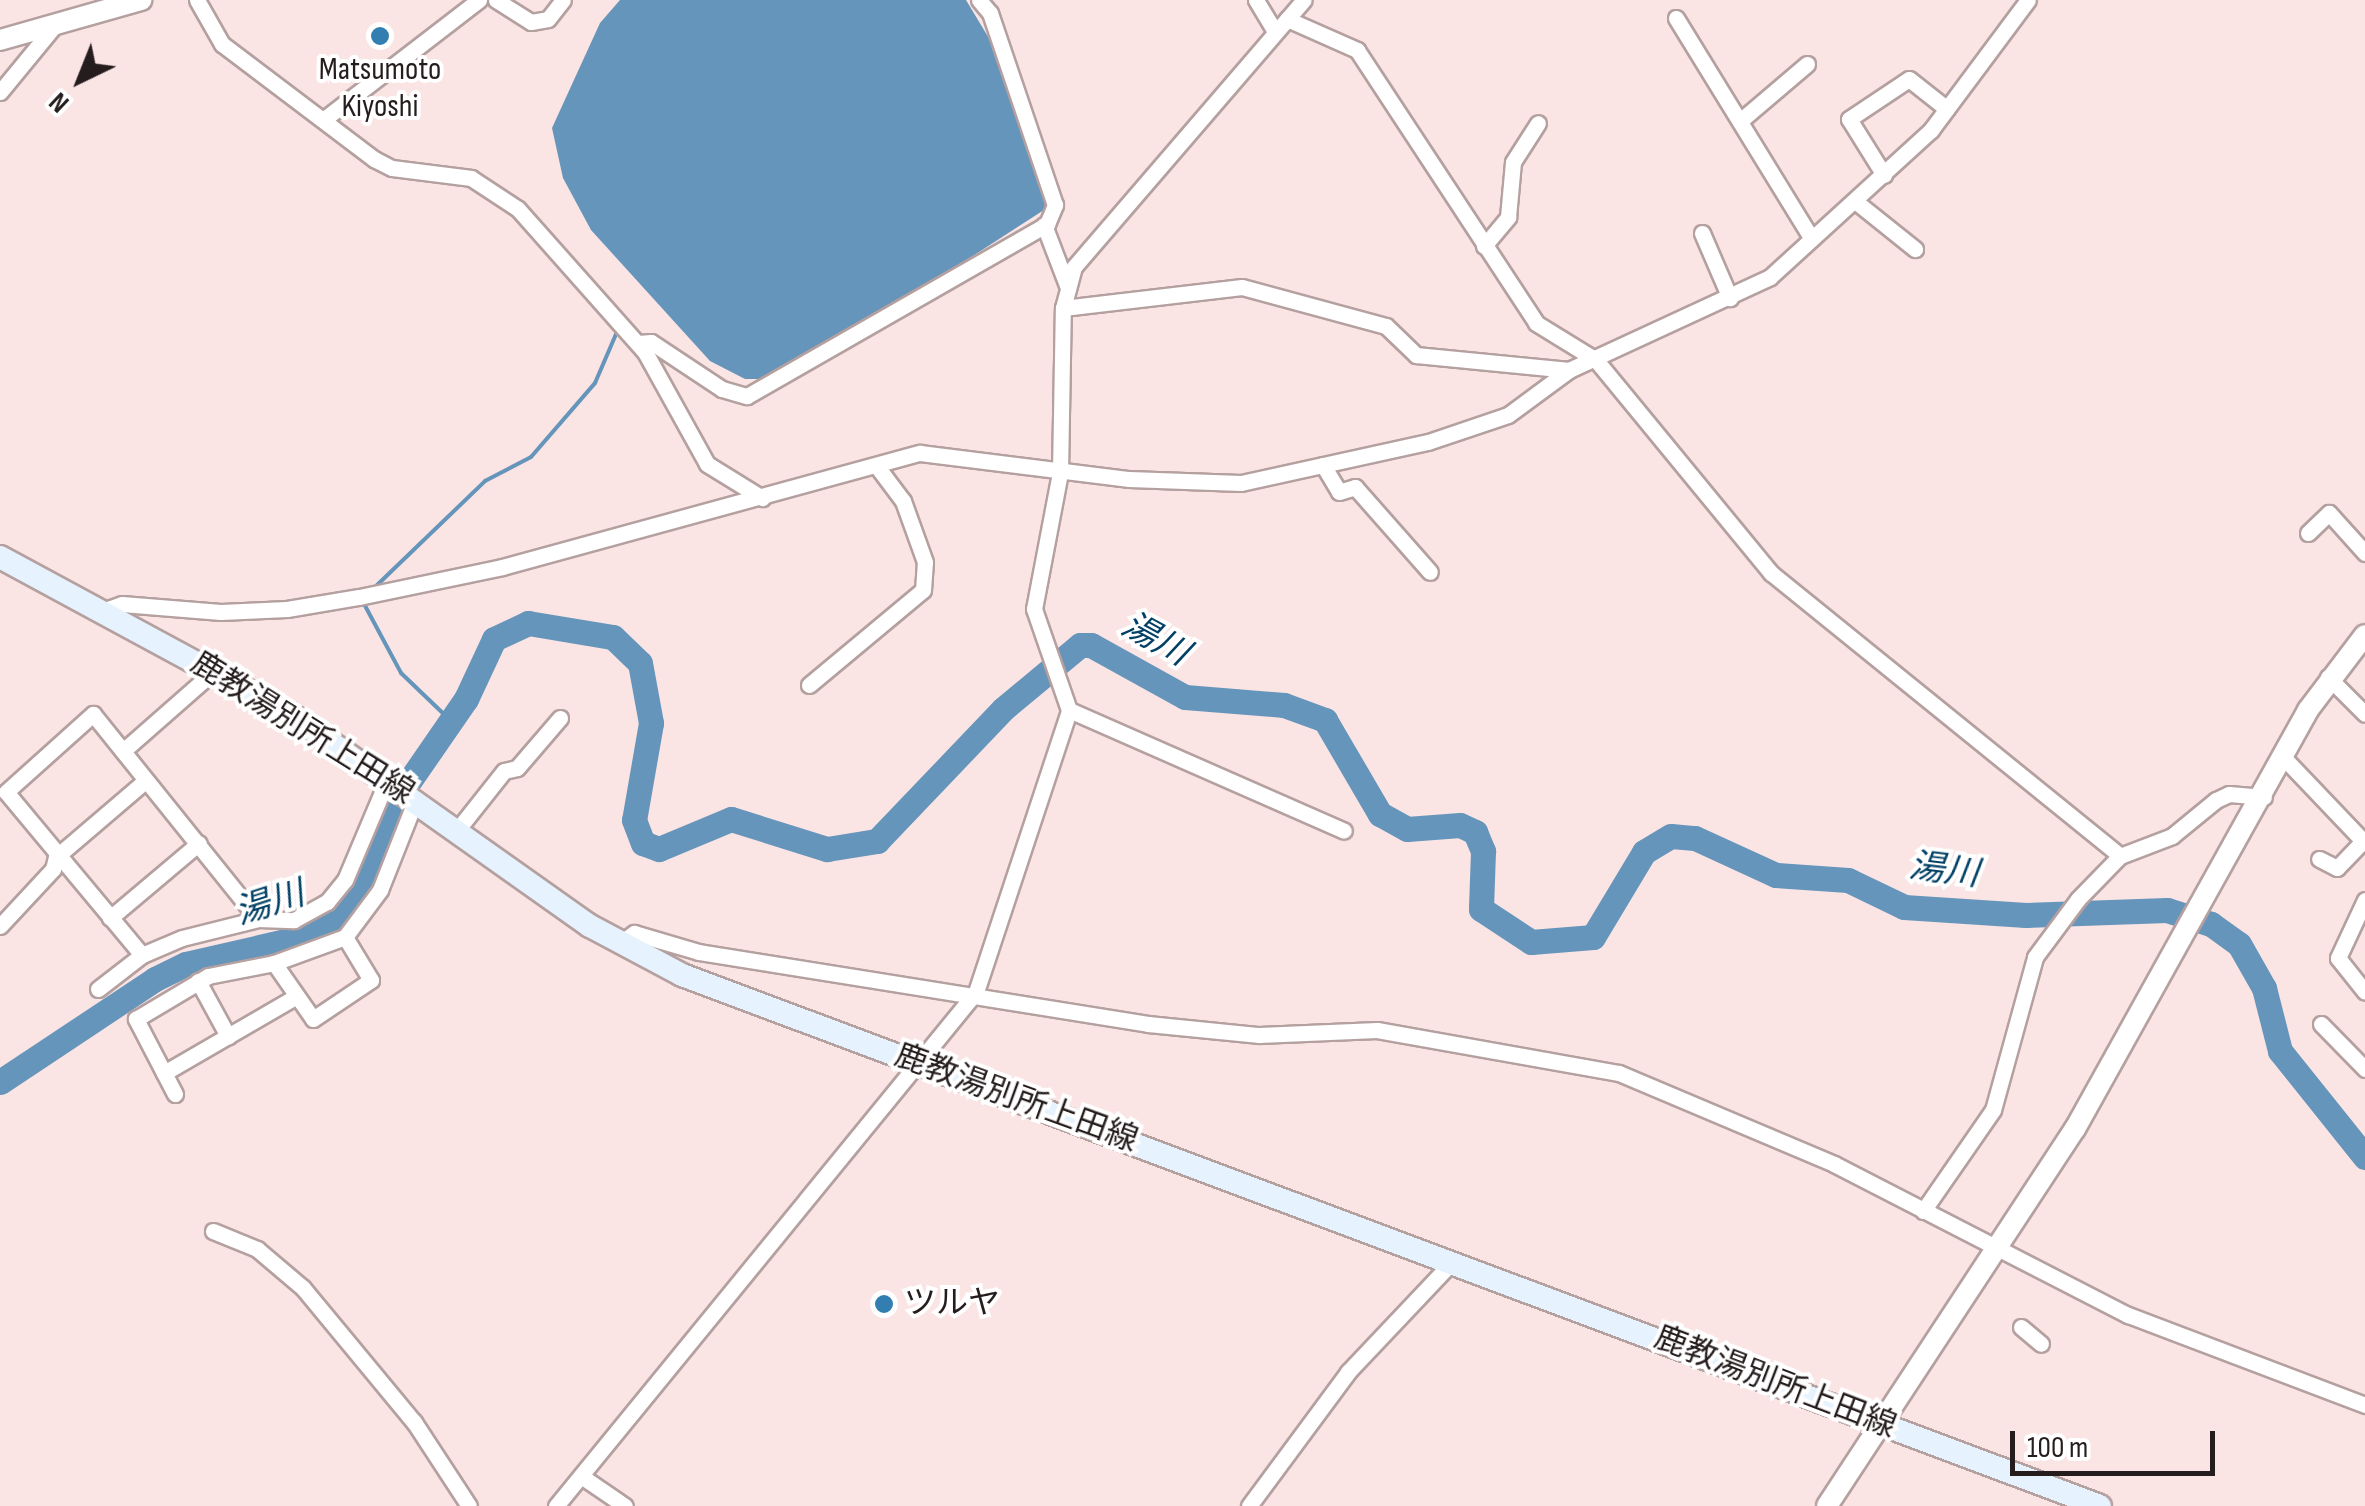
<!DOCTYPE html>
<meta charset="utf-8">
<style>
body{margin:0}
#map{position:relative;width:2365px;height:1506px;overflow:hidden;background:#fae4e4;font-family:"Sofia Sans Condensed","Noto Sans JP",sans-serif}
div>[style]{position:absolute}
.water>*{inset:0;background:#6595ba}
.stream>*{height:4px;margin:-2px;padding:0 2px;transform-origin:2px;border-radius:2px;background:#6595ba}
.river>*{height:25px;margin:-12.5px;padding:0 12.5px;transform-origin:12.5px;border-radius:12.5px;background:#6595ba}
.roads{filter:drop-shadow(2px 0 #b5a0a0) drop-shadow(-2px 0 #b5a0a0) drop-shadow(0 2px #b5a0a0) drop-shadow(0 -2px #b5a0a0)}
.minor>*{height:15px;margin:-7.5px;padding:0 7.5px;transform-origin:7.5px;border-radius:7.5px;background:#fff}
.tertiary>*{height:20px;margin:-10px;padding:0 10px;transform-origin:10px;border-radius:10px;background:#fff}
.secondary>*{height:22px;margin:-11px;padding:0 11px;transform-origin:11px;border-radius:11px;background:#e6f3fe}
.dots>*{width:28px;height:28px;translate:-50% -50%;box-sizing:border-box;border:5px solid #fff;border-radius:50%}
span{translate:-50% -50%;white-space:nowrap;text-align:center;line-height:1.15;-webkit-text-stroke:8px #fff;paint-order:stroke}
.poi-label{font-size:32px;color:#251d1d}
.left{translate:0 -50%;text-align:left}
.street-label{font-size:32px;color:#251d1d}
.water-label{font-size:35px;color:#024165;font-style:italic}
.north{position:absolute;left:30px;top:30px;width:100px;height:100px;-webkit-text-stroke:8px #fff;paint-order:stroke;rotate:223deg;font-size:28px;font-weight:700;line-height:40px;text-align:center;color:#251d1d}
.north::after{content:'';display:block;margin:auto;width:35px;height:45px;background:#251d1d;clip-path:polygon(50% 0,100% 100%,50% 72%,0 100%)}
.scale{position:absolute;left:2010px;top:1431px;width:205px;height:45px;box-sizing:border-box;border:5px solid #251d1d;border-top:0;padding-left:12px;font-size:30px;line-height:35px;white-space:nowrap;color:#251d1d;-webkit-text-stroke:8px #fff;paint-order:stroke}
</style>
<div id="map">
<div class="water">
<i style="clip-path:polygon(620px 0,966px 0,996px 50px,1047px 208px,846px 338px,760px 379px,745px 379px,710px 361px,591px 230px,563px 178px,552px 128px,600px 23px)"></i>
</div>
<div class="stream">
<i style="left:375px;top:587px;width:153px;rotate:-43.9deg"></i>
<i style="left:485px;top:481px;width:52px;rotate:-27.6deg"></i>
<i style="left:531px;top:457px;width:98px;rotate:-49.1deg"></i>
<i style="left:595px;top:383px;width:56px;rotate:-66.7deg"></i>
<i style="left:363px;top:602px;width:81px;rotate:61.8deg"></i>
<i style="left:401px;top:673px;width:69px;rotate:43.8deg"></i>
</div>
<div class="river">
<i style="left:0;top:1082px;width:186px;rotate:-33.6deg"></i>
<i style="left:155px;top:979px;width:34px;rotate:-26deg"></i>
<i style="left:186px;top:964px;width:120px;rotate:-13deg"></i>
<i style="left:303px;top:937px;width:40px;rotate:-29.7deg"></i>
<i style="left:338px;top:917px;width:38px;rotate:-50deg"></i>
<i style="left:362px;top:888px;width:99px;rotate:-68.1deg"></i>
<i style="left:399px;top:796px;width:118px;rotate:-55.4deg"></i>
<i style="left:466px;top:699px;width:66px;rotate:-65deg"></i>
<i style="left:494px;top:639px;width:38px;rotate:-25deg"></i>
<i style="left:528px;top:623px;width:86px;rotate:9.4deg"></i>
<i style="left:613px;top:637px;width:37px;rotate:44deg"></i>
<i style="left:640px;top:663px;width:61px;rotate:79.6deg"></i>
<i style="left:651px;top:723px;width:98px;rotate:99.9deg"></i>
<i style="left:634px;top:820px;width:25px;rotate:69deg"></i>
<i style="left:643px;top:843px;width:17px;rotate:21deg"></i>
<i style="left:659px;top:849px;width:78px;rotate:-22.6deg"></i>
<i style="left:731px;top:819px;width:101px;rotate:17.4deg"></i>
<i style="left:827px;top:849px;width:51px;rotate:-9.1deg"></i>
<i style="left:877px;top:841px;width:182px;rotate:-46.3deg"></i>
<i style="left:1003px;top:709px;width:100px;rotate:-39.7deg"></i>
<i style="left:1080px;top:645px;width:11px"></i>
<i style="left:1091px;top:645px;width:107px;rotate:29deg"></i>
<i style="left:1185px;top:697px;width:99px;rotate:4.6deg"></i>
<i style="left:1284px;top:705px;width:44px;rotate:20.1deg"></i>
<i style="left:1325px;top:720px;width:109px;rotate:59.7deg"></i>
<i style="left:1380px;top:814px;width:31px;rotate:29deg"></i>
<i style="left:1407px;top:829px;width:53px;rotate:-4.3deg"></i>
<i style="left:1460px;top:825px;width:17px;rotate:25deg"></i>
<i style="left:1475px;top:832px;width:21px;rotate:67deg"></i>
<i style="left:1483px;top:851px;width:58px;rotate:92deg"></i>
<i style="left:1481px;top:909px;width:60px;rotate:33.4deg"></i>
<i style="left:1531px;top:942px;width:62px;rotate:-4.6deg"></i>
<i style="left:1593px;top:937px;width:99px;rotate:-59deg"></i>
<i style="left:1644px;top:852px;width:31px;rotate:-31deg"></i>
<i style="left:1671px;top:836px;width:24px;rotate:5deg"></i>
<i style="left:1695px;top:838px;width:89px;rotate:24.6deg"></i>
<i style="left:1776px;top:875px;width:72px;rotate:4deg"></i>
<i style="left:1848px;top:880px;width:62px;rotate:25.7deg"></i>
<i style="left:1904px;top:907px;width:122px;rotate:3.8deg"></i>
<i style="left:2026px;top:915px;width:141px;rotate:-2deg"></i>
<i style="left:2167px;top:910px;width:46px;rotate:17.7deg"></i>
<i style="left:2211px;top:924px;width:34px;rotate:36deg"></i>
<i style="left:2239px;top:944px;width:51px;rotate:60.4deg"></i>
<i style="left:2264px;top:988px;width:65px;rotate:75.7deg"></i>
<i style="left:2280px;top:1051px;width:136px;rotate:51.3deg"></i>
</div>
<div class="roads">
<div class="minor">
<i style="left:197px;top:0;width:51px;rotate:60.4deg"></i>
<i style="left:222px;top:44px;width:191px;rotate:37.1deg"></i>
<i style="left:374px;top:159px;width:20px;rotate:27deg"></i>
<i style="left:392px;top:168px;width:80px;rotate:7.2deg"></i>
<i style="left:471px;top:178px;width:56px;rotate:33.4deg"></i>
<i style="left:518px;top:209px;width:191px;rotate:48.4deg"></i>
<i style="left:645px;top:352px;width:128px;rotate:61deg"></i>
<i style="left:707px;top:464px;width:65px;rotate:31.7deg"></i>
<i style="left:496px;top:0;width:41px;rotate:32.2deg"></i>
<i style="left:531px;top:22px;width:17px;rotate:-10deg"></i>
<i style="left:548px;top:19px;width:24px;rotate:-52deg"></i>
<i style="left:1256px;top:0;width:37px;rotate:59deg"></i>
<i style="left:1676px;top:18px;width:259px;rotate:58.4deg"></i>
<i style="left:1287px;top:19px;width:77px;rotate:23.9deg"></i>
<i style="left:1357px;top:50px;width:326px;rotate:56.7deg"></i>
<i style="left:1536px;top:323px;width:70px;rotate:31.7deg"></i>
<i style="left:1596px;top:360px;width:276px;rotate:50.6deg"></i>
<i style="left:1771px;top:573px;width:449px;rotate:39deg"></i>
<i style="left:0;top:92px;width:87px;rotate:-50.6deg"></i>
<i style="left:323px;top:120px;width:197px;rotate:-37.6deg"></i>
<i style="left:1740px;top:121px;width:88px;rotate:-40.4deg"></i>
<i style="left:1884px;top:175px;width:66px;rotate:-122deg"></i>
<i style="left:1849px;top:119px;width:72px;rotate:-33.7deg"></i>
<i style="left:1909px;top:79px;width:48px;rotate:38.3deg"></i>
<i style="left:1855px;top:201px;width:77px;rotate:38.7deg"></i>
<i style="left:1044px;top:225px;width:67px;rotate:69.1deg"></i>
<i style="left:1702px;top:233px;width:71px;rotate:66.7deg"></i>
<i style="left:1484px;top:246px;width:38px;rotate:-50deg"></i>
<i style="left:1508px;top:217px;width:55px;rotate:-84.8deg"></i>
<i style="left:1513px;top:162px;width:46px;rotate:-57.3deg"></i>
<i style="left:1063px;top:308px;width:180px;rotate:-6.7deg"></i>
<i style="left:1242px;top:287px;width:149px;rotate:15.2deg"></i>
<i style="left:1386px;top:326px;width:42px;rotate:44deg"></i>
<i style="left:1416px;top:355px;width:154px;rotate:5.6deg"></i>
<i style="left:638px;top:343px;width:13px;rotate:-4deg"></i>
<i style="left:651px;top:342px;width:85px;rotate:33.5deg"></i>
<i style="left:722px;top:389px;width:26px;rotate:16deg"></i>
<i style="left:747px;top:396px;width:346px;rotate:-29.8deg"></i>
<i style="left:1047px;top:224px;width:21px;rotate:-67deg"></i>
<i style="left:1055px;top:205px;width:203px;rotate:-108.7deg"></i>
<i style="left:990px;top:13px;width:17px;rotate:-130deg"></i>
<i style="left:1323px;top:465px;width:31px;rotate:59deg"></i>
<i style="left:1339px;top:492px;width:17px;rotate:-17deg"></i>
<i style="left:1355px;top:487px;width:113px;rotate:48.6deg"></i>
<i style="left:2308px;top:533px;width:29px;rotate:-44deg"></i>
<i style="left:2329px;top:513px;width:54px;rotate:48deg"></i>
<i style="left:99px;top:612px;width:24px;rotate:-19deg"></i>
<i style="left:122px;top:604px;width:99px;rotate:4.6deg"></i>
<i style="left:221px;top:612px;width:66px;rotate:-2.6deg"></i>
<i style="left:287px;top:609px;width:73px;rotate:-9.5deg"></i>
<i style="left:359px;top:597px;width:146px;rotate:-11.8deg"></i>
<i style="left:502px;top:567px;width:433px;rotate:-15.3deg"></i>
<i style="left:920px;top:453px;width:211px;rotate:7.1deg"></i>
<i style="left:1129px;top:479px;width:112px;rotate:2deg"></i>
<i style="left:1241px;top:483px;width:191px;rotate:-12.4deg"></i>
<i style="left:1428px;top:442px;width:84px;rotate:-18.6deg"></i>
<i style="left:1508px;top:415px;width:76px;rotate:-36.4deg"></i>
<i style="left:1569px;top:370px;width:221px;rotate:-24.8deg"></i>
<i style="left:1770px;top:277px;width:218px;rotate:-42.4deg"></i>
<i style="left:1931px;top:130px;width:162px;rotate:-53.3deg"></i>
<i style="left:2328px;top:677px;width:52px;rotate:45deg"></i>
<i style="left:809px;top:685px;width:148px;rotate:-39.8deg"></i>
<i style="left:923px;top:590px;width:28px;rotate:-86deg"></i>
<i style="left:925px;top:562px;width:65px;rotate:-109.8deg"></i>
<i style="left:903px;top:501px;width:45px;rotate:-126.9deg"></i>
<i style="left:1069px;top:710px;width:300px;rotate:23.7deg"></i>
<i style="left:123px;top:751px;width:121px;rotate:-41.3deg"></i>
<i style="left:2284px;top:758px;width:115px;rotate:46.4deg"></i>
<i style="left:2363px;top:841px;width:37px;rotate:134deg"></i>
<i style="left:2337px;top:868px;width:20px;rotate:-153deg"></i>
<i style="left:458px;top:829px;width:74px;rotate:-51.6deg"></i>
<i style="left:504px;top:771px;width:13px;rotate:-13deg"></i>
<i style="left:517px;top:768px;width:66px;rotate:-49.3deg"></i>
<i style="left:2365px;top:900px;width:64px;rotate:115deg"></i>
<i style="left:2338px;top:958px;width:43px;rotate:51.5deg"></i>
<i style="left:110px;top:918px;width:116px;rotate:-40.1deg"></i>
<i style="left:0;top:926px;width:78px;rotate:-47.1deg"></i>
<i style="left:53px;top:869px;width:12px;rotate:-76deg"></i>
<i style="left:56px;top:857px;width:117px;rotate:-40.5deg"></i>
<i style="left:619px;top:944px;width:19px;rotate:-36deg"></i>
<i style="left:634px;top:933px;width:68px;rotate:16.3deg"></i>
<i style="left:699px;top:952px;width:455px;rotate:9.1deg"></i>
<i style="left:1148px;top:1024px;width:112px;rotate:5.7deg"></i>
<i style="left:1259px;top:1035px;width:118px;rotate:-2.4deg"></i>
<i style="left:1377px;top:1030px;width:246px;rotate:10.1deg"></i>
<i style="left:1619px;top:1073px;width:233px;rotate:22.9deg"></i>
<i style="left:1834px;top:1164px;width:331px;rotate:27.2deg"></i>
<i style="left:2128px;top:1315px;width:254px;rotate:20.8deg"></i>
<i style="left:142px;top:955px;width:212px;rotate:-129.8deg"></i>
<i style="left:6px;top:792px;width:117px;rotate:-41.9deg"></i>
<i style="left:93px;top:714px;width:263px;rotate:51.2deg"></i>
<i style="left:274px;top:963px;width:68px;rotate:55.1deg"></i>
<i style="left:313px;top:1019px;width:70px;rotate:-33.9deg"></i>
<i style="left:371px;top:980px;width:50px;rotate:-121.2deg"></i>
<i style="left:198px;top:981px;width:63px;rotate:61.4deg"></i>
<i style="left:98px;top:989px;width:56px;rotate:-37.7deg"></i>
<i style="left:142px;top:955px;width:43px;rotate:-23deg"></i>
<i style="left:182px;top:938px;width:78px;rotate:-14deg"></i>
<i style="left:258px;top:919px;width:36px;rotate:2deg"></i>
<i style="left:294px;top:920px;width:38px;rotate:-29deg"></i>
<i style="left:327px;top:902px;width:28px;rotate:-51deg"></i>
<i style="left:345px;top:880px;width:111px;rotate:-67.1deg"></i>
<i style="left:2321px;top:1024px;width:63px;rotate:45.6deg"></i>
<i style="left:164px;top:1073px;width:151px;rotate:-30.1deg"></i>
<i style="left:175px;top:1094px;width:85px;rotate:-117.5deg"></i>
<i style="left:136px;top:1019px;width:84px;rotate:-30.8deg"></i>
<i style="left:208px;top:976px;width:67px;rotate:-11.1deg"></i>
<i style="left:274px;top:963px;width:76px;rotate:-20.1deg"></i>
<i style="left:345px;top:937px;width:59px;rotate:-53.3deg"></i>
<i style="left:380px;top:890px;width:98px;rotate:-68.4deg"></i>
<i style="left:1923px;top:1211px;width:123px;rotate:-55.3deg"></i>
<i style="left:1993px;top:1110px;width:159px;rotate:-74.6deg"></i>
<i style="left:2035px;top:957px;width:72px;rotate:-53.4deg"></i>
<i style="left:2078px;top:899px;width:60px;rotate:-45.7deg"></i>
<i style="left:2120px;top:856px;width:56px;rotate:-21deg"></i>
<i style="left:2172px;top:836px;width:57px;rotate:-39.3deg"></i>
<i style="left:2216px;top:800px;width:14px;rotate:-25deg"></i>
<i style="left:2229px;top:794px;width:35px;rotate:5deg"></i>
<i style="left:213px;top:1231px;width:48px;rotate:22.2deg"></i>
<i style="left:257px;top:1249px;width:60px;rotate:40.3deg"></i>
<i style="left:303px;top:1288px;width:174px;rotate:50.4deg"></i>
<i style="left:414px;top:1422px;width:100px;rotate:56.8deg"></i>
<i style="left:2021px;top:1327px;width:26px;rotate:40deg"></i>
<i style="left:581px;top:1476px;width:53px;rotate:34.3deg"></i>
<i style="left:556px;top:1506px;width:664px;rotate:-50.75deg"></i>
<i style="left:976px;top:992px;width:297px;rotate:-71.7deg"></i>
<i style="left:1069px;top:710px;width:107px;rotate:-109.1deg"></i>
<i style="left:1034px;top:609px;width:138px;rotate:-79.2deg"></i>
<i style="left:1060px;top:473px;width:165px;rotate:-89deg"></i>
<i style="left:1063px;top:308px;width:42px;rotate:-75deg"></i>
<i style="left:1074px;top:267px;width:352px;rotate:-49.3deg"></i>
<i style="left:1249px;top:1506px;width:167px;rotate:-53.5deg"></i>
<i style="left:1348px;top:1372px;width:153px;rotate:-46.6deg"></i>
</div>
<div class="tertiary">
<i style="left:0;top:40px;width:147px;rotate:-15.8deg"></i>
<i style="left:1827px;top:1506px;width:451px;rotate:-56.7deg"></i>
<i style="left:2075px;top:1129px;width:479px;rotate:-60.9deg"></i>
<i style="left:2308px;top:710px;width:94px;rotate:-52.8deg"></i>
</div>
<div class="secondary">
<i style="left:0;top:557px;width:328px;rotate:28.4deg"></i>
<i style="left:289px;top:713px;width:369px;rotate:35.3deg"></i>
<i style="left:590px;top:926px;width:104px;rotate:28deg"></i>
<i style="left:682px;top:975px;width:1514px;rotate:20.53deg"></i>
</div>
</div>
<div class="dots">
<i style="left:380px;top:36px;background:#337eb1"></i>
<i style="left:884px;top:1304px;background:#337eb1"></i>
</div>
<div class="poi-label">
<span style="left:380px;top:89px">Matsumoto<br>Kiyoshi</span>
<span class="left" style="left:904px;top:1304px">ツルヤ</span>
</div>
<div class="street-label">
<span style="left:302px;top:729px;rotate:32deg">鹿教湯別所上田線</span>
<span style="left:1016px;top:1099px;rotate:20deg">鹿教湯別所上田線</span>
<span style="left:1775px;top:1383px;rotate:21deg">鹿教湯別所上田線</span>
</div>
<div class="water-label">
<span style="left:1155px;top:640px;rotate:29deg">湯川</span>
<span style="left:1944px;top:871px;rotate:7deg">湯川</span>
<span style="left:270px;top:904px;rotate:-18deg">湯川</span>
</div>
<div class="north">N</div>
<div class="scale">100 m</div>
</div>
